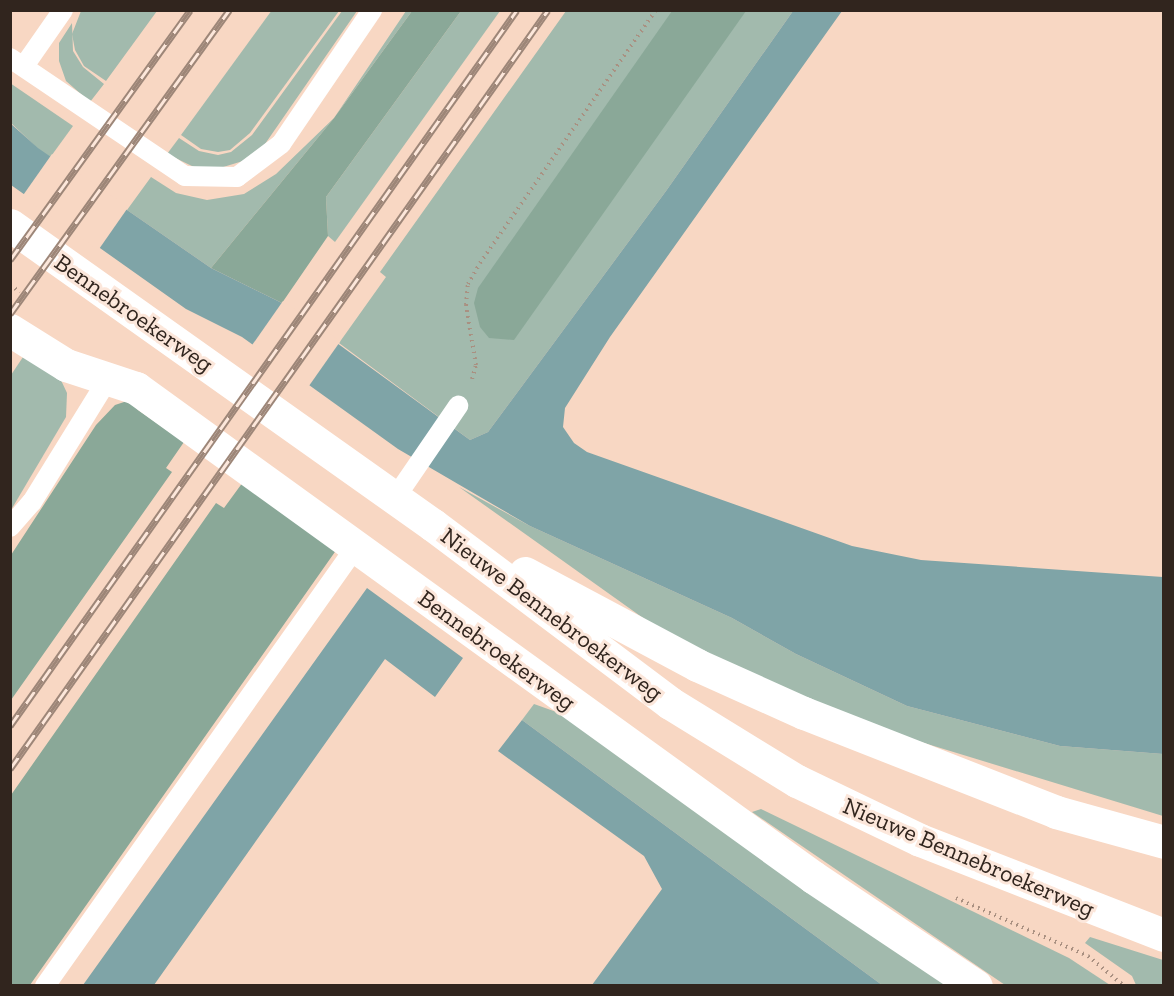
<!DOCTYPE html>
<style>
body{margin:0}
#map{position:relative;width:1174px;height:996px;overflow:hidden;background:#f8d7c3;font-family:"Zilla Slab",serif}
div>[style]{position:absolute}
.green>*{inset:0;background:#a2baad}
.forest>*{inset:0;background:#8aa898}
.water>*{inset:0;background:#7fa4a7}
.pier>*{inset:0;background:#f8d7c3;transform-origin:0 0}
.path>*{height:4px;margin-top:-2px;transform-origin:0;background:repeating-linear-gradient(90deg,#a99081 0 1.5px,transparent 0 6px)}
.service>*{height:20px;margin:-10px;padding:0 10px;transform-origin:10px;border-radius:10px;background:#fff}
.minor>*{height:33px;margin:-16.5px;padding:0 16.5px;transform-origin:16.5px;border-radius:16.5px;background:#fff}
.secondary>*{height:33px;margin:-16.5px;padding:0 16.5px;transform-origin:16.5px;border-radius:16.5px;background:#fff}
.rail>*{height:7px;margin-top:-3.5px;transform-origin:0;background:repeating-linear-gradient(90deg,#fce7db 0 14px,#9d8678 0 28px);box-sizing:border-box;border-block:2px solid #9d8678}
span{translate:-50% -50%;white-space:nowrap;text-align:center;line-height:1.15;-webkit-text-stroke:6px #fce7db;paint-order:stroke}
.street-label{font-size:24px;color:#31251e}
.frame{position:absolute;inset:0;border:12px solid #31251e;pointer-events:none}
</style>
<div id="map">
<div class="green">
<i style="clip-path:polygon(272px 10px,339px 11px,250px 133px,230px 150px,218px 152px,201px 149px,181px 135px)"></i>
<i style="clip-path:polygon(81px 11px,81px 10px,157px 11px,106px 81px,84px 66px,75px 50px,72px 34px)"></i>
<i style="clip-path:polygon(342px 11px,357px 11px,256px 157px,220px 168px,194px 167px,167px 154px,179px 138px,199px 151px,218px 155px,231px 152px,252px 135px)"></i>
<i style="clip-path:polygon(406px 11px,412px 11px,334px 118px,211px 268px,127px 210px,151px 177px,176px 193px,207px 200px,244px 194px,276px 174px,334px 118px)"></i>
<i style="clip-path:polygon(461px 11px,500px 11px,335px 242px,328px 236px,326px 197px)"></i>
<i style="clip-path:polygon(566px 11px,793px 11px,666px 191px,488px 432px,470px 440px,339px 343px,386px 277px,380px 272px)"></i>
<i style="clip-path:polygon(72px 23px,73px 51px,83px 67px,104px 84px,90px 102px,66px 81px,59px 61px,59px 43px)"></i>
<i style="clip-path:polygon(10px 83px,73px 126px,49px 159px,11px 123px)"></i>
<i style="clip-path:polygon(23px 357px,60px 378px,67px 393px,66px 417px,11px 510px,11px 375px)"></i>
<i style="clip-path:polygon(459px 487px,530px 526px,732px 618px,796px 654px,907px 706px,1060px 746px,1163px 754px,1163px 816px,875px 728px,674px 640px)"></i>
<i style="clip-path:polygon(534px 704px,562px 714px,947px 985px,882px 985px,522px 720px)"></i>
<i style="clip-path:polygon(761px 809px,1069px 958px,1110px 985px,1005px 985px,752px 812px)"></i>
<i style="clip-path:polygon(1090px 937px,1163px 960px,1163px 985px,1136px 985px,1132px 976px,1085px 943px)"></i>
</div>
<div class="forest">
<i style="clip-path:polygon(412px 11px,461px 11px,326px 197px,328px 236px,282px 303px,211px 268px,334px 118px)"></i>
<i style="clip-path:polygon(672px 11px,746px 11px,514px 340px,489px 338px,480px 327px,474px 303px,478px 288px)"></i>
<i style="clip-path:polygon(130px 400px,138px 410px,184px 442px,166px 468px,172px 472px,11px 700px,11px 555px,96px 425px,115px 405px)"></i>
<i style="clip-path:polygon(243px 482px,337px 549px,30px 985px,11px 986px,11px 795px,216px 503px,224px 508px)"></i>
</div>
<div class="water">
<i style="clip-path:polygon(793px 11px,842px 11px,610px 337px,565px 408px,563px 427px,574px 443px,587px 452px,852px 546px,921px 560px,1163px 577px,1163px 754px,1060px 746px,907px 706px,796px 654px,732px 618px,530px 526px,398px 449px,242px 337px,186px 309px,11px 185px,10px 123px,38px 148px,127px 210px,211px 268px,282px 303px,470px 440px,488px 432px,666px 191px)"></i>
<i style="clip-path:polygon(367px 588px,463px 658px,435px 697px,385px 659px,154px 985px,83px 985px)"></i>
<i style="clip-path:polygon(522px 720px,882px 985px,592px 985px,662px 889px,644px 856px,498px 751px)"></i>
</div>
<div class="pier">
<i style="left:52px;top:154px;width:93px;height:52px;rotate:35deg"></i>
<i style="left:283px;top:301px;width:70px;height:56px;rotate:35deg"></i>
</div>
<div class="path">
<i style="left:10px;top:285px;width:12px;rotate:35deg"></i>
<i style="left:472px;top:379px;width:15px;rotate:-74deg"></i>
<i style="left:476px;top:365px;width:61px;rotate:-99.5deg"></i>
<i style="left:466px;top:305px;width:21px;rotate:-85deg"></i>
<i style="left:468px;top:284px;width:24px;rotate:-60deg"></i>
<i style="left:480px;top:263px;width:308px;rotate:-55.2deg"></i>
<i style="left:956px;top:898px;width:144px;rotate:23.7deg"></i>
<i style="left:1088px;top:956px;width:47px;rotate:39.8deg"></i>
</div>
<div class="service">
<i style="left:10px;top:58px;width:211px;rotate:34deg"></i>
<i style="left:185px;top:176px;width:52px;rotate:1.1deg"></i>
<i style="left:237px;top:177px;width:55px;rotate:-36.9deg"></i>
<i style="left:281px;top:144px;width:162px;rotate:-55.8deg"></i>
<i style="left:24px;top:66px;width:68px;rotate:-55.1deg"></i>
<i style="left:395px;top:498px;width:112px;rotate:-55.6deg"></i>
<i style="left:10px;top:527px;width:33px;rotate:-49deg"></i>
<i style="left:32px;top:502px;width:145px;rotate:-58.3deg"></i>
<i style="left:45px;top:986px;width:537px;rotate:-54.71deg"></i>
</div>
<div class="minor">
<i style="left:10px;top:330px;width:66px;rotate:32deg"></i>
<i style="left:66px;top:365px;width:74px;rotate:18.2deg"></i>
<i style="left:136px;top:388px;width:835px;rotate:35.84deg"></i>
<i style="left:813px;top:877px;width:196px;rotate:33.8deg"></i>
</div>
<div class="secondary">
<i style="left:10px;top:225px;width:519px;rotate:35.35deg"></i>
<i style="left:433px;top:525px;width:296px;rotate:36.9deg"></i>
<i style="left:670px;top:703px;width:149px;rotate:31.6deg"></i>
<i style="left:797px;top:781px;width:136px;rotate:25.6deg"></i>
<i style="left:920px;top:840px;width:262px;rotate:21.3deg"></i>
<i style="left:525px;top:573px;width:195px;rotate:28.1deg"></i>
<i style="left:697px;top:665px;width:117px;rotate:24.2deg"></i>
<i style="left:804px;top:713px;width:271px;rotate:21.4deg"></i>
<i style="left:1056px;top:812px;width:112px;rotate:15.5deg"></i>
</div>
<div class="rail">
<i style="left:10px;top:260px;width:308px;rotate:-54.2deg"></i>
<i style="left:10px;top:314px;width:375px;rotate:-54.2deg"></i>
<i style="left:10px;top:726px;width:877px;rotate:-54.7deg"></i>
<i style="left:10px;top:769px;width:930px;rotate:-54.67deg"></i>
</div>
<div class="street-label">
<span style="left:134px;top:313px;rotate:35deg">Bennebroekerweg</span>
<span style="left:552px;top:614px;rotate:37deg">Nieuwe Bennebroekerweg</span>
<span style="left:497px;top:650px;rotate:36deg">Bennebroekerweg</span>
<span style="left:969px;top:857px;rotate:23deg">Nieuwe Bennebroekerweg</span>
</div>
<div class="frame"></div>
</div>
